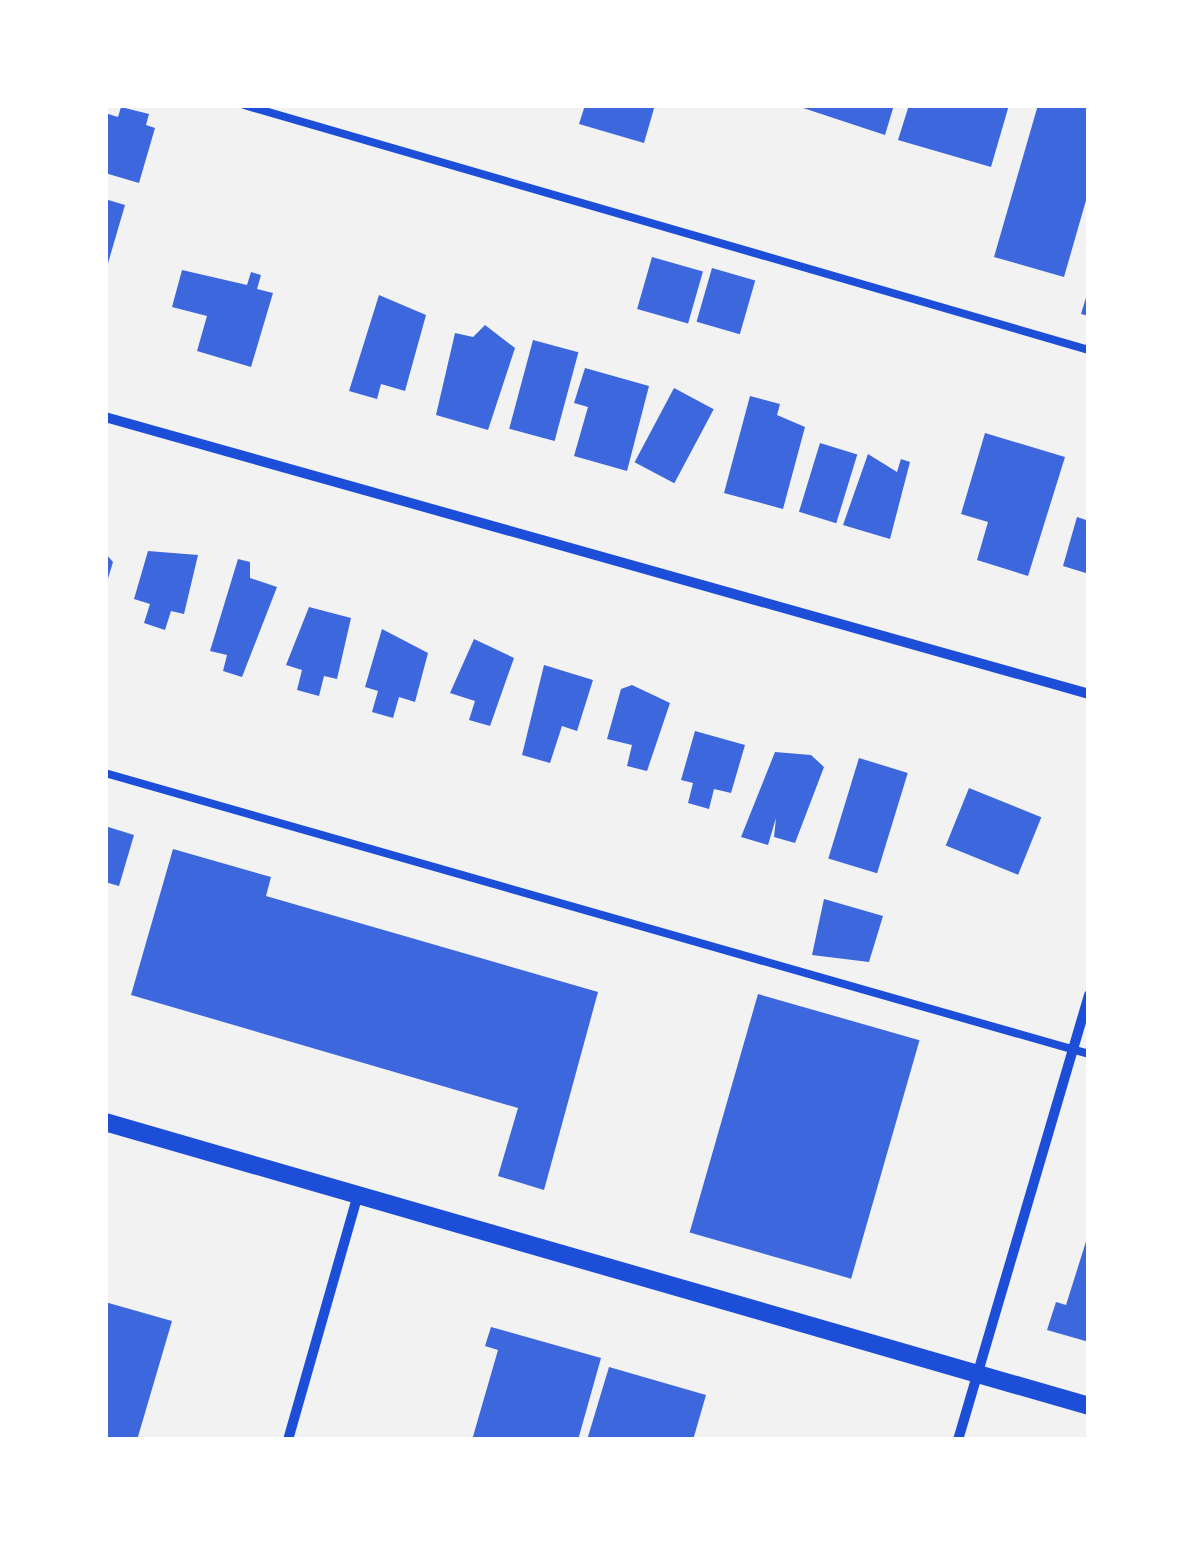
<!DOCTYPE html>
<style>
body{margin:0}
#map{position:relative;width:1194px;height:1545px;overflow:hidden;background:#f2f2f2;font-family:"Noto Sans",sans-serif}
div>[style]{position:absolute}
.building>*{inset:0;background:#3d67dc;transform-origin:0 0}
.service>*{height:8px;margin:-4px;padding:0 4px;transform-origin:4px;border-radius:4px;background:#1d4ed8}
.minor>*{height:10px;margin:-5px;padding:0 5px;transform-origin:5px;border-radius:5px;background:#1d4ed8}
.tertiary>*{height:18px;margin:-9px;padding:0 9px;transform-origin:9px;border-radius:9px;background:#1d4ed8}
span{translate:-50% -50%;white-space:nowrap;text-align:center;line-height:1.15;-webkit-text-stroke:10px #fff;paint-order:stroke}
.frame{position:absolute;inset:0;border:108px solid #fff;pointer-events:none}
</style>
<div id="map">
<div class="building">
<i style="clip-path:polygon(585px 105px,655px 105px,644px 143px,579px 124px)"></i>
<i style="clip-path:polygon(794px 105px,894px 105px,885px 135px)"></i>
<i style="clip-path:polygon(909px 105px,1009px 105px,991px 167px,898px 140px)"></i>
<i style="clip-path:polygon(1038px 105px,1089px 105px,1089px 190px,1064px 277px,994px 257px)"></i>
<i style="clip-path:polygon(121px 107px,149px 114px,146px 125px,155px 128px,139px 183px,105px 173px,105px 113px,118px 117px)"></i>
<i style="clip-path:polygon(105px 199px,125px 205px,106px 270px,105px 269px)"></i>
<i style="left:652px;top:257px;width:53px;height:54px;rotate:16deg"></i>
<i style="left:712px;top:268px;width:45px;height:56px;rotate:16deg"></i>
<i style="clip-path:polygon(182px 270px,247px 285px,251px 272px,261px 275px,257px 289px,273px 293px,251px 367px,197px 351px,207px 316px,172px 307px)"></i>
<i style="clip-path:polygon(1088px 291px,1089px 291px,1089px 316px,1081px 314px)"></i>
<i style="clip-path:polygon(379px 295px,426px 315px,405px 391px,381px 384px,377px 399px,349px 391px)"></i>
<i style="clip-path:polygon(485px 325px,515px 348px,488px 430px,436px 415px,455px 333px,473px 337px)"></i>
<i style="left:533px;top:340px;width:47px;height:92px;rotate:15deg"></i>
<i style="clip-path:polygon(585px 368px,649px 386px,627px 471px,574px 456px,588px 407px,574px 403px)"></i>
<i style="left:674px;top:388px;width:45px;height:84px;rotate:28deg"></i>
<i style="clip-path:polygon(750px 396px,780px 404px,777px 415px,805px 427px,783px 509px,724px 493px)"></i>
<i style="clip-path:polygon(985px 433px,1065px 457px,1028px 576px,977px 560px,988px 522px,961px 514px)"></i>
<i style="left:820px;top:443px;width:39px;height:72px;rotate:17deg"></i>
<i style="clip-path:polygon(868px 454px,897px 472px,901px 459px,910px 462px,890px 539px,843px 525px)"></i>
<i style="clip-path:polygon(1077px 517px,1089px 521px,1089px 574px,1063px 566px)"></i>
<i style="clip-path:polygon(148px 551px,198px 555px,184px 614px,171px 611px,165px 630px,144px 623px,150px 604px,134px 599px)"></i>
<i style="clip-path:polygon(105px 553px,113px 562px,106px 585px,105px 585px)"></i>
<i style="clip-path:polygon(238px 559px,250px 562px,250px 578px,277px 587px,242px 677px,223px 671px,227px 655px,210px 651px)"></i>
<i style="clip-path:polygon(309px 607px,351px 618px,337px 679px,324px 676px,319px 696px,297px 690px,302px 670px,286px 665px)"></i>
<i style="clip-path:polygon(382px 629px,428px 653px,415px 702px,399px 697px,393px 718px,372px 712px,378px 691px,365px 687px)"></i>
<i style="clip-path:polygon(474px 639px,514px 658px,490px 726px,469px 720px,475px 701px,450px 693px)"></i>
<i style="clip-path:polygon(544px 665px,593px 680px,577px 731px,562px 726px,550px 763px,522px 755px)"></i>
<i style="clip-path:polygon(632px 685px,670px 703px,647px 771px,627px 766px,632px 745px,607px 739px,621px 689px)"></i>
<i style="clip-path:polygon(695px 731px,745px 745px,731px 793px,714px 789px,709px 809px,688px 803px,693px 783px,681px 780px)"></i>
<i style="clip-path:polygon(775px 752px,811px 755px,824px 767px,795px 843px,774px 837px,776px 818px,768px 845px,741px 837px)"></i>
<i style="left:859px;top:758px;width:51px;height:105px;rotate:17deg"></i>
<i style="left:969px;top:788px;width:78px;height:62px;rotate:22deg"></i>
<i style="clip-path:polygon(105px 826px,134px 835px,119px 886px,105px 882px)"></i>
<i style="clip-path:polygon(173px 849px,271px 877px,266px 896px,598px 992px,544px 1190px,498px 1176px,518px 1108px,131px 995px)"></i>
<i style="clip-path:polygon(824px 899px,883px 916px,869px 962px,812px 955px)"></i>
<i style="left:758px;top:994px;width:168px;height:248px;rotate:16deg"></i>
<i style="clip-path:polygon(1089px 1232px,1089px 1342px,1047px 1330px,1056px 1302px,1066px 1305px)"></i>
<i style="clip-path:polygon(105px 1302px,172px 1321px,137px 1440px,105px 1440px)"></i>
<i style="clip-path:polygon(491px 1327px,601px 1358px,578px 1440px,472px 1440px,498px 1350px,485px 1346px)"></i>
<i style="clip-path:polygon(609px 1367px,706px 1395px,693px 1440px,587px 1440px)"></i>
</div>
<div class="service">
<i style="left:244px;top:105px;width:880px;rotate:16.17deg"></i>
<i style="left:105px;top:773px;width:1023px;rotate:15.94deg"></i>
</div>
<div class="minor">
<i style="left:105px;top:417px;width:1022px;rotate:15.72deg"></i>
<i style="left:288px;top:1440px;width:255px;rotate:-74.1deg"></i>
<i style="left:958px;top:1440px;width:464px;rotate:-73.6deg"></i>
</div>
<div class="tertiary">
<i style="left:105px;top:1122px;width:1024px;rotate:16.1deg"></i>
</div>
<div class="frame"></div>
</div>
